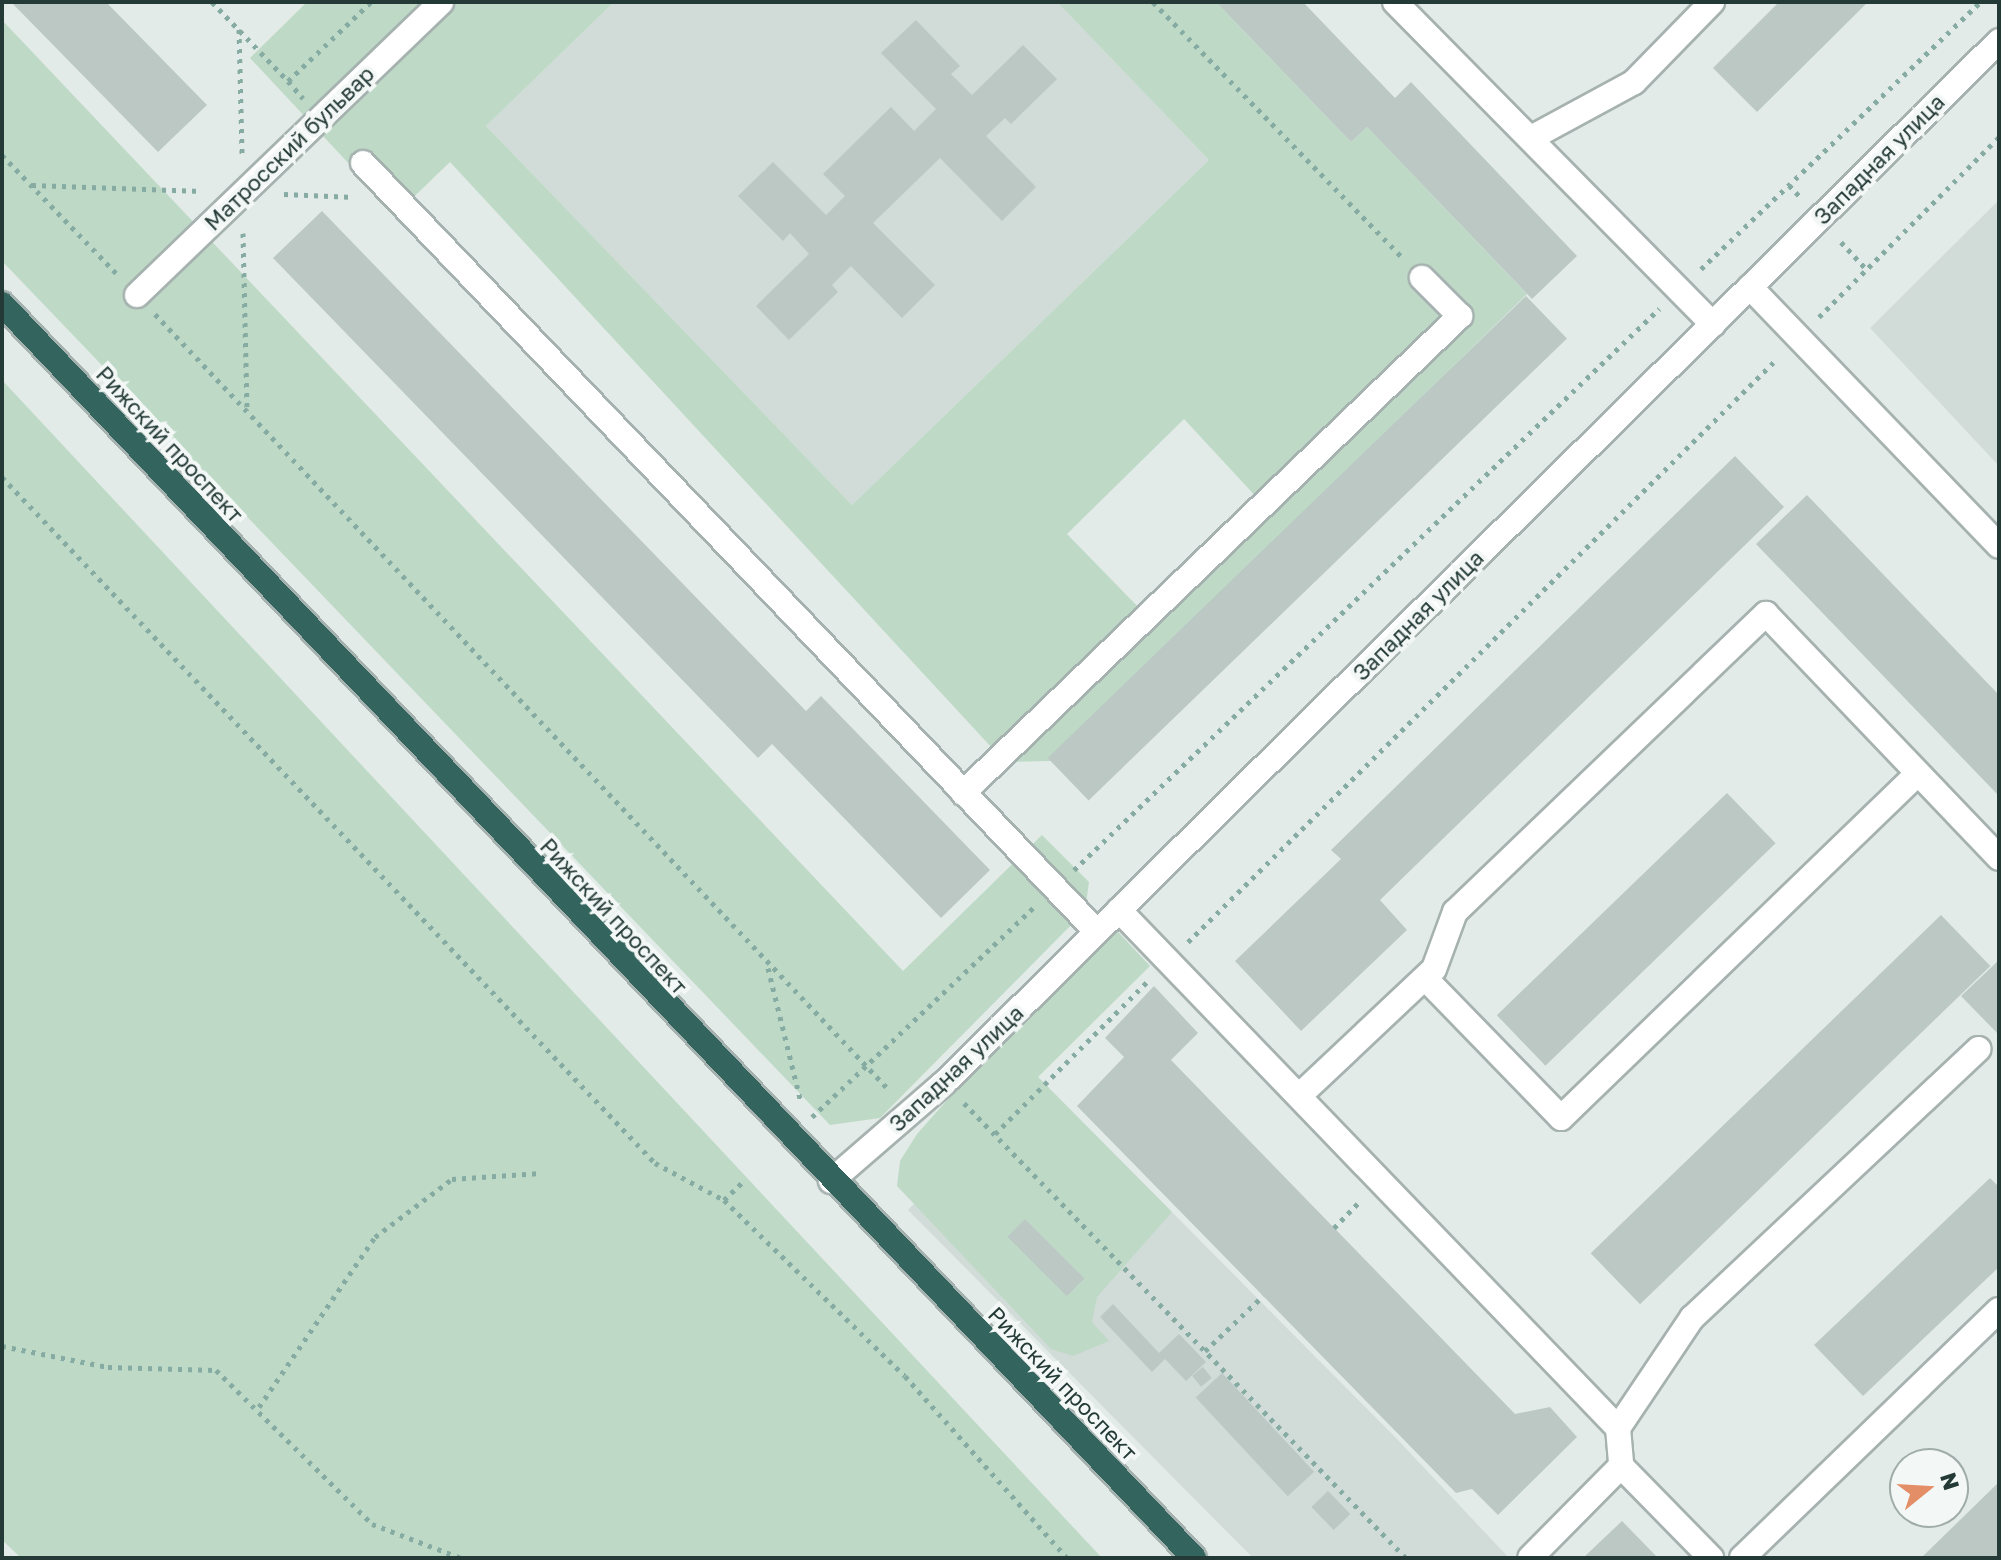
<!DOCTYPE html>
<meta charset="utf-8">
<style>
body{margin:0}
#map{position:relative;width:2001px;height:1560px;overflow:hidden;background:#e3ebe8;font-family:"Golos Text",sans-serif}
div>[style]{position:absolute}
.built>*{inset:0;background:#d1dbd7}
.green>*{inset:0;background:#bedac7}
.building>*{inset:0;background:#bbc8c4;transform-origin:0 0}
.path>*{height:5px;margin-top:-2.5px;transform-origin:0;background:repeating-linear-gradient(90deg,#86aba2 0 4px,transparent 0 10px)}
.roads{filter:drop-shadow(2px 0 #a6b2af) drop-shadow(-2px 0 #a6b2af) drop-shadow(0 2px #a6b2af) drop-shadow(0 -2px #a6b2af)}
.minor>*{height:24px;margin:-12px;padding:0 12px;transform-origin:12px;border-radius:12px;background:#fff}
.highway>*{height:24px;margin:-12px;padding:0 12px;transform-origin:12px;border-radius:12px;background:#33645d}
span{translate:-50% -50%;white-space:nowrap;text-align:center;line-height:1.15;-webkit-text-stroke:8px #f3f8f6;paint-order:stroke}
.street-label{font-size:22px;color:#243a36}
.frame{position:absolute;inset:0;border:4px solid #243a36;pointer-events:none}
.north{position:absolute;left:1889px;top:1448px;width:80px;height:80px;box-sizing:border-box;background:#f3f8f6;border:2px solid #a0aca9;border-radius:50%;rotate:72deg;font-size:22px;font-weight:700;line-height:32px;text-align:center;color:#243a36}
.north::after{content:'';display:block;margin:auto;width:28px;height:36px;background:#e48e68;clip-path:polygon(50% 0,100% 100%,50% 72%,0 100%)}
</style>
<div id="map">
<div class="built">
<i style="clip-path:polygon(614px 2px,1057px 2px,1209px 160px,852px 505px,486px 126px)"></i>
<i style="clip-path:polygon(1999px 200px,1999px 466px,1870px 328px)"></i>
<i style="clip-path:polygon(1038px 1077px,1397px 1439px,1509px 1558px,1253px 1558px,908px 1210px)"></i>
</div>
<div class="green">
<i style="clip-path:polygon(evenodd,307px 2px,614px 2px,486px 126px,852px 505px,1209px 160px,1057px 2px,1216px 2px,1351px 142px,1367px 127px,1527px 294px,1050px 761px,1005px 762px,450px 162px,396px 214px,250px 58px,307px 2px,1184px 419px,1260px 501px,1145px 614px,1067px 534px,1184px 419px)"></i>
<i style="clip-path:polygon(2px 20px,903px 971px,1042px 835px,1089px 882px,1085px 911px,880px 1118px,830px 1125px,2px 261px)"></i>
<i style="clip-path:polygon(2px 380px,1102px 1558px,21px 1558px,2px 1540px)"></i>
<i style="clip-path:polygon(1107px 920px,1150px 966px,1038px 1077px,1172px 1212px,1097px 1297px,1092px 1322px,1109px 1341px,1073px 1356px,1051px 1349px,897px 1186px,900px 1161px,917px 1134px)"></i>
</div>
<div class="building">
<i style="clip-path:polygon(11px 2px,106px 2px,207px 105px,158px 152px)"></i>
<i style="clip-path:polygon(1216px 2px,1303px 2px,1395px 98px,1411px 82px,1577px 256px,1532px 299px,1367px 127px,1351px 142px)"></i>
<i style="clip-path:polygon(1779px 2px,1868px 2px,1757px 112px,1713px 68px)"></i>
<i style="clip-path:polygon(916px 20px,960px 66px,951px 74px,972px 95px,1023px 45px,1057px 79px,1011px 124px,1005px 118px,986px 136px,1036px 187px,1002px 221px,940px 158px,873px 223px,935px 285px,902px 318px,851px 266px,832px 285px,838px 292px,789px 340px,756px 306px,809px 254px,790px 233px,783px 241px,738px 196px,773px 162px,826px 215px,845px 196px,823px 174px,891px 107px,914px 131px,936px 109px,881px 53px)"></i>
<i style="clip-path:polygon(322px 211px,806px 711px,821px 696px,990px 870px,941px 918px,772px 744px,758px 758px,273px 258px)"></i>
<i style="left:1526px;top:296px;width:59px;height:665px;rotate:46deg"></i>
<i style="clip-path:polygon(1735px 456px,1784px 507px,1380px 900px,1407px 930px,1301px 1031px,1235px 961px,1341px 859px,1331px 850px)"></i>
<i style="clip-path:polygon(1807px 495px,1999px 695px,1999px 796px,1756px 544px)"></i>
<i style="left:1727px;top:793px;width:70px;height:320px;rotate:46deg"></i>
<i style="left:1941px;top:915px;width:71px;height:487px;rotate:46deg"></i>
<i style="clip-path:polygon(1999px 960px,1999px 1035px,1961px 996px)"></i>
<i style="clip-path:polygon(1154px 986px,1198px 1033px,1171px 1060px,1515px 1414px,1550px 1407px,1577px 1437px,1498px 1515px,1472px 1489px,1456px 1493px,1077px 1106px,1124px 1057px,1105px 1038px)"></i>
<i style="clip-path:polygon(1990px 1178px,1999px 1187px,1999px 1267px,1863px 1396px,1814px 1345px)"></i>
<i style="left:1025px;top:1219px;width:84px;height:25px;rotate:45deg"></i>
<i style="clip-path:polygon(1113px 1304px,1159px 1353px,1179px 1334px,1206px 1362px,1186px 1381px,1165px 1359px,1152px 1372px,1100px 1317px)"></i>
<i style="left:1203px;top:1367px;width:14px;height:14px;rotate:51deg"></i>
<i style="left:1222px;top:1373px;width:135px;height:36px;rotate:47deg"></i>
<i style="clip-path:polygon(1999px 1482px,1999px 1558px,1921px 1558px)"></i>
<i style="left:1328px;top:1491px;width:32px;height:23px;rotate:46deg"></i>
<i style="clip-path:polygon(1622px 1521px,1658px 1558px,1583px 1558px)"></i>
</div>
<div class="path">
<i style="left:212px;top:2px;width:110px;rotate:46.1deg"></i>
<i style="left:288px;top:81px;width:115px;rotate:-43.6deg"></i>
<i style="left:1153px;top:2px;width:359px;rotate:45.7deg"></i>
<i style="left:239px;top:29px;width:126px;rotate:88.6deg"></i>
<i style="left:288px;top:81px;width:23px;rotate:49deg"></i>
<i style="left:2px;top:155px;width:167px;rotate:46deg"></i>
<i style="left:32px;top:185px;width:170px;rotate:2deg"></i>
<i style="left:1789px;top:185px;width:19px;rotate:47deg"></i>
<i style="left:284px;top:194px;width:70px;rotate:2.5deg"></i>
<i style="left:243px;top:233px;width:178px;rotate:88.7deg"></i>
<i style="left:1841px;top:242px;width:37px;rotate:47deg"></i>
<i style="left:1701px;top:269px;width:386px;rotate:-43.7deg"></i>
<i style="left:155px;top:314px;width:1070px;rotate:46.59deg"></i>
<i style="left:1819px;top:317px;width:255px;rotate:-45deg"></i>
<i style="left:2px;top:477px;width:947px;rotate:46.41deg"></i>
<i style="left:655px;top:1163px;width:78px;rotate:28.2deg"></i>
<i style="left:724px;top:1200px;width:252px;rotate:44.2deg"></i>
<i style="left:905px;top:1376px;width:244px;rotate:48.3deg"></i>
<i style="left:1074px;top:870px;width:811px;rotate:-43.8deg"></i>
<i style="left:1188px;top:942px;width:830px;rotate:-44.71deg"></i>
<i style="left:768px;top:968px;width:138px;rotate:76.2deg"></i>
<i style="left:964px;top:1103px;width:634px;rotate:45.83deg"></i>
<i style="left:812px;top:1117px;width:306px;rotate:-43.4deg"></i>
<i style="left:995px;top:1134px;width:218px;rotate:-45deg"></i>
<i style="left:724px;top:1200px;width:29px;rotate:-44deg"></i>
<i style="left:1334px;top:1228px;width:39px;rotate:-46deg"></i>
<i style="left:2px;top:1346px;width:108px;rotate:11.2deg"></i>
<i style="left:108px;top:1367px;width:108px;rotate:1.6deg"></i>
<i style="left:216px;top:1370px;width:219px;rotate:44.6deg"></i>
<i style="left:372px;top:1524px;width:95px;rotate:20.9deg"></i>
<i style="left:1205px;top:1351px;width:80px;rotate:-43.5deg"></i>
<i style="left:259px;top:1407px;width:206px;rotate:-55.7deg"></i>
<i style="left:375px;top:1237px;width:96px;rotate:-37deg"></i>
<i style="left:452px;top:1179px;width:89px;rotate:-3.9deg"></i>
</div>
<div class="roads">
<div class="minor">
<i style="left:1395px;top:2px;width:453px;rotate:45.4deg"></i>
<i style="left:1531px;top:138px;width:117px;rotate:-28.5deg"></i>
<i style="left:1634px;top:82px;width:112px;rotate:-45.7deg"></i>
<i style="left:363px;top:163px;width:1063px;rotate:46.33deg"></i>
<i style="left:1750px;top:287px;width:359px;rotate:46.1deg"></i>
<i style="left:137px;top:295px;width:422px;rotate:-43.9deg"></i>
<i style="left:963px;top:793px;width:689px;rotate:-43.82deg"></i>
<i style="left:1460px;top:316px;width:54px;rotate:-135deg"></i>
<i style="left:1119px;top:910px;width:719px;rotate:46.07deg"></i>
<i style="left:1618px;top:1428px;width:38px;rotate:85deg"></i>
<i style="left:1621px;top:1466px;width:129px;rotate:134.7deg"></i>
<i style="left:1425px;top:978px;width:195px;rotate:45.8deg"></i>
<i style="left:1561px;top:1118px;width:495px;rotate:-44deg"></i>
<i style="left:1299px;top:1096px;width:185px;rotate:-43.3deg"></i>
<i style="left:1434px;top:969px;width:61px;rotate:-69.8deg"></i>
<i style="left:1455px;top:912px;width:431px;rotate:-43.8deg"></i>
<i style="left:1766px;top:614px;width:337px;rotate:46.3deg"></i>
<i style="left:831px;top:1181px;width:150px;rotate:-40.9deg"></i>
<i style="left:944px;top:1083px;width:1483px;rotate:-44.64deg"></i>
<i style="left:1618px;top:1428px;width:133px;rotate:-56.1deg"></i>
<i style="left:1692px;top:1318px;width:393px;rotate:-43.2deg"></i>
<i style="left:1621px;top:1466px;width:129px;rotate:45.6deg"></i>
<i style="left:1742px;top:1558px;width:357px;rotate:-44deg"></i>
</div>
<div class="highway">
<i style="left:2px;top:304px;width:1730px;rotate:46.45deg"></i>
</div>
</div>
<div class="street-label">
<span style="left:289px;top:148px;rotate:-44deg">Матросский бульвар</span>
<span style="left:1879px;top:159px;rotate:-45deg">Западная улица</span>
<span style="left:170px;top:444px;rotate:47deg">Рижский проспект</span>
<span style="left:1418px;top:615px;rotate:-45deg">Западная улица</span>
<span style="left:614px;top:916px;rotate:47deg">Рижский проспект</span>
<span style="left:956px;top:1068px;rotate:-43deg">Западная улица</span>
<span style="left:1063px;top:1383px;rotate:46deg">Рижский проспект</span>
</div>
<div class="frame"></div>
<div class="north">N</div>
</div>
